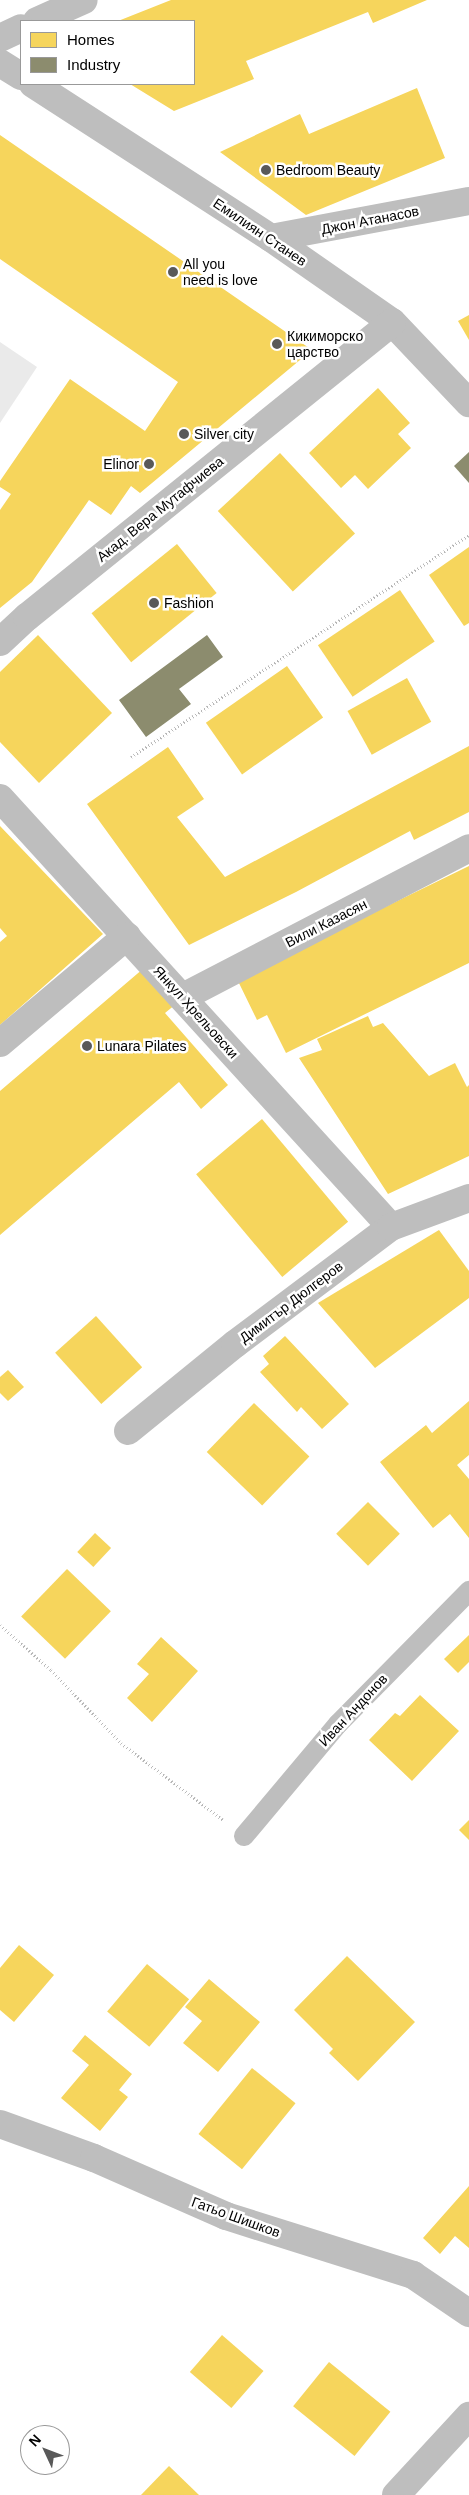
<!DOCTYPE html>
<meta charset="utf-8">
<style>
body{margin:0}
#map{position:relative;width:469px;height:2495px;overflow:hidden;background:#fff;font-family:Arial,sans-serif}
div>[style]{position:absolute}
.green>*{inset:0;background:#eaeaea}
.homes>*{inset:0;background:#f6d55c;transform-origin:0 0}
.industry>*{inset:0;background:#8c8c6e}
.path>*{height:3px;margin-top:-1.5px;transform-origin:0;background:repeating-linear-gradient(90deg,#b8b8b8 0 1px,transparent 0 3.5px)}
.lane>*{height:20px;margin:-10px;padding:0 10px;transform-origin:10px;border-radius:10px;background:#bebebe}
.street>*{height:28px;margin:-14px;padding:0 14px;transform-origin:14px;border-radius:14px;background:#bebebe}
.dots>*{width:14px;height:14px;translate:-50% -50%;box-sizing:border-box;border:2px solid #fff;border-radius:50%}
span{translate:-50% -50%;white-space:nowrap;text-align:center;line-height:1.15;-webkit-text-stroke:5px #fff;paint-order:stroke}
.poi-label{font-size:14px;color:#000}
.left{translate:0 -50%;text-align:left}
.right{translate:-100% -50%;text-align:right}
.street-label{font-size:14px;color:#000}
.legend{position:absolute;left:20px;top:20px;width:175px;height:65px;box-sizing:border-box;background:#fff;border:1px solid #999;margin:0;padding:6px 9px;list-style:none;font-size:15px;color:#000}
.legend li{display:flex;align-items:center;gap:10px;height:25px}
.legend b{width:25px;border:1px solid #999}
.north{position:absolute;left:20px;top:2425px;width:50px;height:50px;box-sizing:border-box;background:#fff;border:1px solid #999;border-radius:50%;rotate:313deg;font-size:14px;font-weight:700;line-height:20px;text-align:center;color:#000}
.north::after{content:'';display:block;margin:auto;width:18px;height:22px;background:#595959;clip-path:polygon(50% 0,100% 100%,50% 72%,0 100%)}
</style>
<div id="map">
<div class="green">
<i style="clip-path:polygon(0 342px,37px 367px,0 423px)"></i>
</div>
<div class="homes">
<i style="clip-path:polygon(171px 0,427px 0,373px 23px,368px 12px,246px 61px,254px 79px,174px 111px,130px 84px,194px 84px,194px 21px,118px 21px)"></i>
<i style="clip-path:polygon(417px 88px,445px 158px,306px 215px,220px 152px,300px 114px,309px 134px)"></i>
<i style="clip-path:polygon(0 135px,312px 350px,140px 493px,131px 486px,111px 515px,89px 500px,32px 582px,0 608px,0 510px,11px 494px,0 487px,0 481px,70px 379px,145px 431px,178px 382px,0 259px)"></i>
<i style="clip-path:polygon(469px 315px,469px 340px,458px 321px)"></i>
<i style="clip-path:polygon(378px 388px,410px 423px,398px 434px,411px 448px,368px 489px,355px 475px,341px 488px,309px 453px)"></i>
<i style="left:280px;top:453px;width:110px;height:85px;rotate:47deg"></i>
<i style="left:177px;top:544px;width:63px;height:110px;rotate:51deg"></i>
<i style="clip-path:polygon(469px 547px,469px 623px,464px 626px,429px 575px)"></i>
<i style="left:400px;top:590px;width:62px;height:99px;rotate:56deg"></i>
<i style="clip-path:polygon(38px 635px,112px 713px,39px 783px,0 742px,0 672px)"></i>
<i style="left:287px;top:666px;width:63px;height:99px;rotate:55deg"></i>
<i style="left:407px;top:678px;width:50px;height:68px;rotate:61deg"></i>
<i style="clip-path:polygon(469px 746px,469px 812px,414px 840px,410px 831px,296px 892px,189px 945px,87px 804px,168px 747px,204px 799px,177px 817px,225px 877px)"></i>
<i style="clip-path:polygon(0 826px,103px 934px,0 1025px,0 942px,7px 936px,0 928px)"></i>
<i style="clip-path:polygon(469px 866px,469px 963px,286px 1053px,267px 1015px,257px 1020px,237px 979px)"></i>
<i style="clip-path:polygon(144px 968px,176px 1004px,165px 1013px,228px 1085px,201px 1109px,179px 1082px,0 1235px,0 1091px)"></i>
<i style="clip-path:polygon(368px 1016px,373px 1027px,383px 1023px,429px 1076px,455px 1063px,467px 1087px,469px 1085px,469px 1156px,388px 1194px,299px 1058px,322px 1050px,317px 1039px)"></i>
<i style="left:262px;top:1119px;width:134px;height:86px;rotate:50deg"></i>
<i style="clip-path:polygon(439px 1230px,469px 1271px,469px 1298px,375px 1368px,318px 1303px)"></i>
<i style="left:96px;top:1316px;width:69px;height:55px;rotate:48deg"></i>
<i style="clip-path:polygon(285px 1336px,349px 1404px,322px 1429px,301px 1407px,297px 1412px,260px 1372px,269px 1364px,263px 1356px)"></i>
<i style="clip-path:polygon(8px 1370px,24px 1387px,8px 1401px,0 1393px,0 1377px)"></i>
<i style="clip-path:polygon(469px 1401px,469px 1455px,457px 1465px,469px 1479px,469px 1538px,450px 1514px,433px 1528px,380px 1462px,426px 1425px,432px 1433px)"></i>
<i style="left:254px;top:1403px;width:77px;height:68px;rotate:44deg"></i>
<i style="left:368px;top:1502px;width:45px;height:45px;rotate:45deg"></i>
<i style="left:95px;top:1533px;width:22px;height:26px;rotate:43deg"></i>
<i style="left:67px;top:1569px;width:61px;height:66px;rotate:44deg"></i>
<i style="clip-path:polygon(469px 1635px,469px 1662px,458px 1673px,444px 1659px)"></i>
<i style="clip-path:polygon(161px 1637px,198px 1671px,152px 1722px,127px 1698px,149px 1674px,137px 1664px)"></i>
<i style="clip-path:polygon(420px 1695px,459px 1731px,412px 1781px,369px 1740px,395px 1713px,400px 1716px)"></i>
<i style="clip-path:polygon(469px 1820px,469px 1840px,459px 1830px)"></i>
<i style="clip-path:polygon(19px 1945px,54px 1975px,14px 2022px,0 2010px,0 1968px)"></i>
<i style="clip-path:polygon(347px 1956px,415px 2022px,358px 2081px,329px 2053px,333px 2049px,294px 2010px)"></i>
<i style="left:147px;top:1964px;width:55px;height:62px;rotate:40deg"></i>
<i style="clip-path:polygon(209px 1979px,260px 2022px,218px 2072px,183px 2043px,202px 2021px,185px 2007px)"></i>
<i style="clip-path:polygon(85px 2035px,132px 2074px,119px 2090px,128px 2097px,100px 2131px,61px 2098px,89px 2065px,72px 2051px)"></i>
<i style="left:252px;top:2068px;width:56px;height:85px;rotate:39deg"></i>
<i style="clip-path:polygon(469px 2186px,469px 2248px,455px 2236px,440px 2254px,423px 2238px)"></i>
<i style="left:222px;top:2335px;width:55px;height:49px;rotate:41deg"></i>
<i style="left:329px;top:2362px;width:79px;height:57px;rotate:39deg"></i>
<i style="clip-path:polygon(169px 2466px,199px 2495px,141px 2495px)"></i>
</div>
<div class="industry">
<i style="clip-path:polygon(469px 452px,469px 483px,454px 466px)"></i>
<i style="clip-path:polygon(207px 635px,223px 657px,179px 689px,191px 704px,146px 737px,119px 700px)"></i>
</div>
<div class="path">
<i style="left:131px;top:757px;width:404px;rotate:-33.3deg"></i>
<i style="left:0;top:1625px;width:68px;rotate:41.4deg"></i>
<i style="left:51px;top:1670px;width:101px;rotate:46.2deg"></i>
<i style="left:121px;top:1743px;width:128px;rotate:37deg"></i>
</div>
<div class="lane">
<i style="left:244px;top:1836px;width:146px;rotate:-50deg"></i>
<i style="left:338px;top:1724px;width:187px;rotate:-45.4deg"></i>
</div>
<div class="street">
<i style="left:37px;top:21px;width:51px;rotate:-24.1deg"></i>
<i style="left:0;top:38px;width:23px;rotate:-25deg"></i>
<i style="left:0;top:63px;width:25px;rotate:32deg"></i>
<i style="left:33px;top:84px;width:283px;rotate:32.9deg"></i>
<i style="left:271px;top:238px;width:147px;rotate:34.8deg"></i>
<i style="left:392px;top:322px;width:112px;rotate:46.5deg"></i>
<i style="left:271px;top:238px;width:201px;rotate:-10.6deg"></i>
<i style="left:0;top:642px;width:37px;rotate:-43deg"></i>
<i style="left:27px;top:617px;width:469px;rotate:-38.9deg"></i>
<i style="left:0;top:798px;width:580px;rotate:47.65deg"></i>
<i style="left:183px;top:997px;width:322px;rotate:-27.5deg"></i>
<i style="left:0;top:1043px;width:166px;rotate:-40.1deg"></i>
<i style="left:128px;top:1431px;width:138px;rotate:-39.1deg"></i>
<i style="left:235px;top:1344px;width:195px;rotate:-36.9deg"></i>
<i style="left:391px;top:1227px;width:83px;rotate:-20.4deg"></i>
<i style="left:0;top:2124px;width:100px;rotate:19.9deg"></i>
<i style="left:94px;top:2158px;width:144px;rotate:23.7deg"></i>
<i style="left:226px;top:2216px;width:196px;rotate:17.5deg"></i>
<i style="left:413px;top:2275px;width:68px;rotate:34.2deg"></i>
<i style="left:396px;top:2495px;width:108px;rotate:-47.3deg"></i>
</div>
<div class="dots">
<i style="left:266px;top:170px;background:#595959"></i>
<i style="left:173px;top:272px;background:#595959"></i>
<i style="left:277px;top:344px;background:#595959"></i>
<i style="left:184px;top:434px;background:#595959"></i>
<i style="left:149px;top:464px;background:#595959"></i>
<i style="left:154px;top:603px;background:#595959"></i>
<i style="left:87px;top:1046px;background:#595959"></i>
</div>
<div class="poi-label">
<span class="left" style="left:276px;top:170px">Bedroom Beauty</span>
<span class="left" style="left:183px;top:272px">All you<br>need is love</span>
<span class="left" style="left:287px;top:344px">Кикиморско<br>царство</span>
<span class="left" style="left:194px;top:434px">Silver city</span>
<span class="right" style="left:139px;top:464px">Elinor</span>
<span class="left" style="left:164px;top:603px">Fashion</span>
<span class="left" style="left:97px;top:1046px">Lunara Pilates</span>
</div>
<div class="street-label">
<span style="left:370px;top:220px;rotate:-11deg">Джон Атанасов</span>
<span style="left:260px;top:232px;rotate:34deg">Емилиян Станев</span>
<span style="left:160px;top:509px;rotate:-39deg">Акад. Вера Мутафчиева</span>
<span style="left:326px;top:923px;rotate:-27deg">Вили Казасян</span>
<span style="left:196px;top:1012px;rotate:48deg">Янкул Хрельовски</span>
<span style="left:291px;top:1302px;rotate:-37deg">Димитър Дюлгеров</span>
<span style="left:353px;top:1710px;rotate:-47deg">Иван Андонов</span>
<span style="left:236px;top:2217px;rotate:20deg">Гатьо Шишков</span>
</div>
<ul class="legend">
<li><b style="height:14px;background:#f6d55c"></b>Homes</li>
<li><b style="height:14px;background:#8c8c6e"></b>Industry</li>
</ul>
<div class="north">N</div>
</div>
